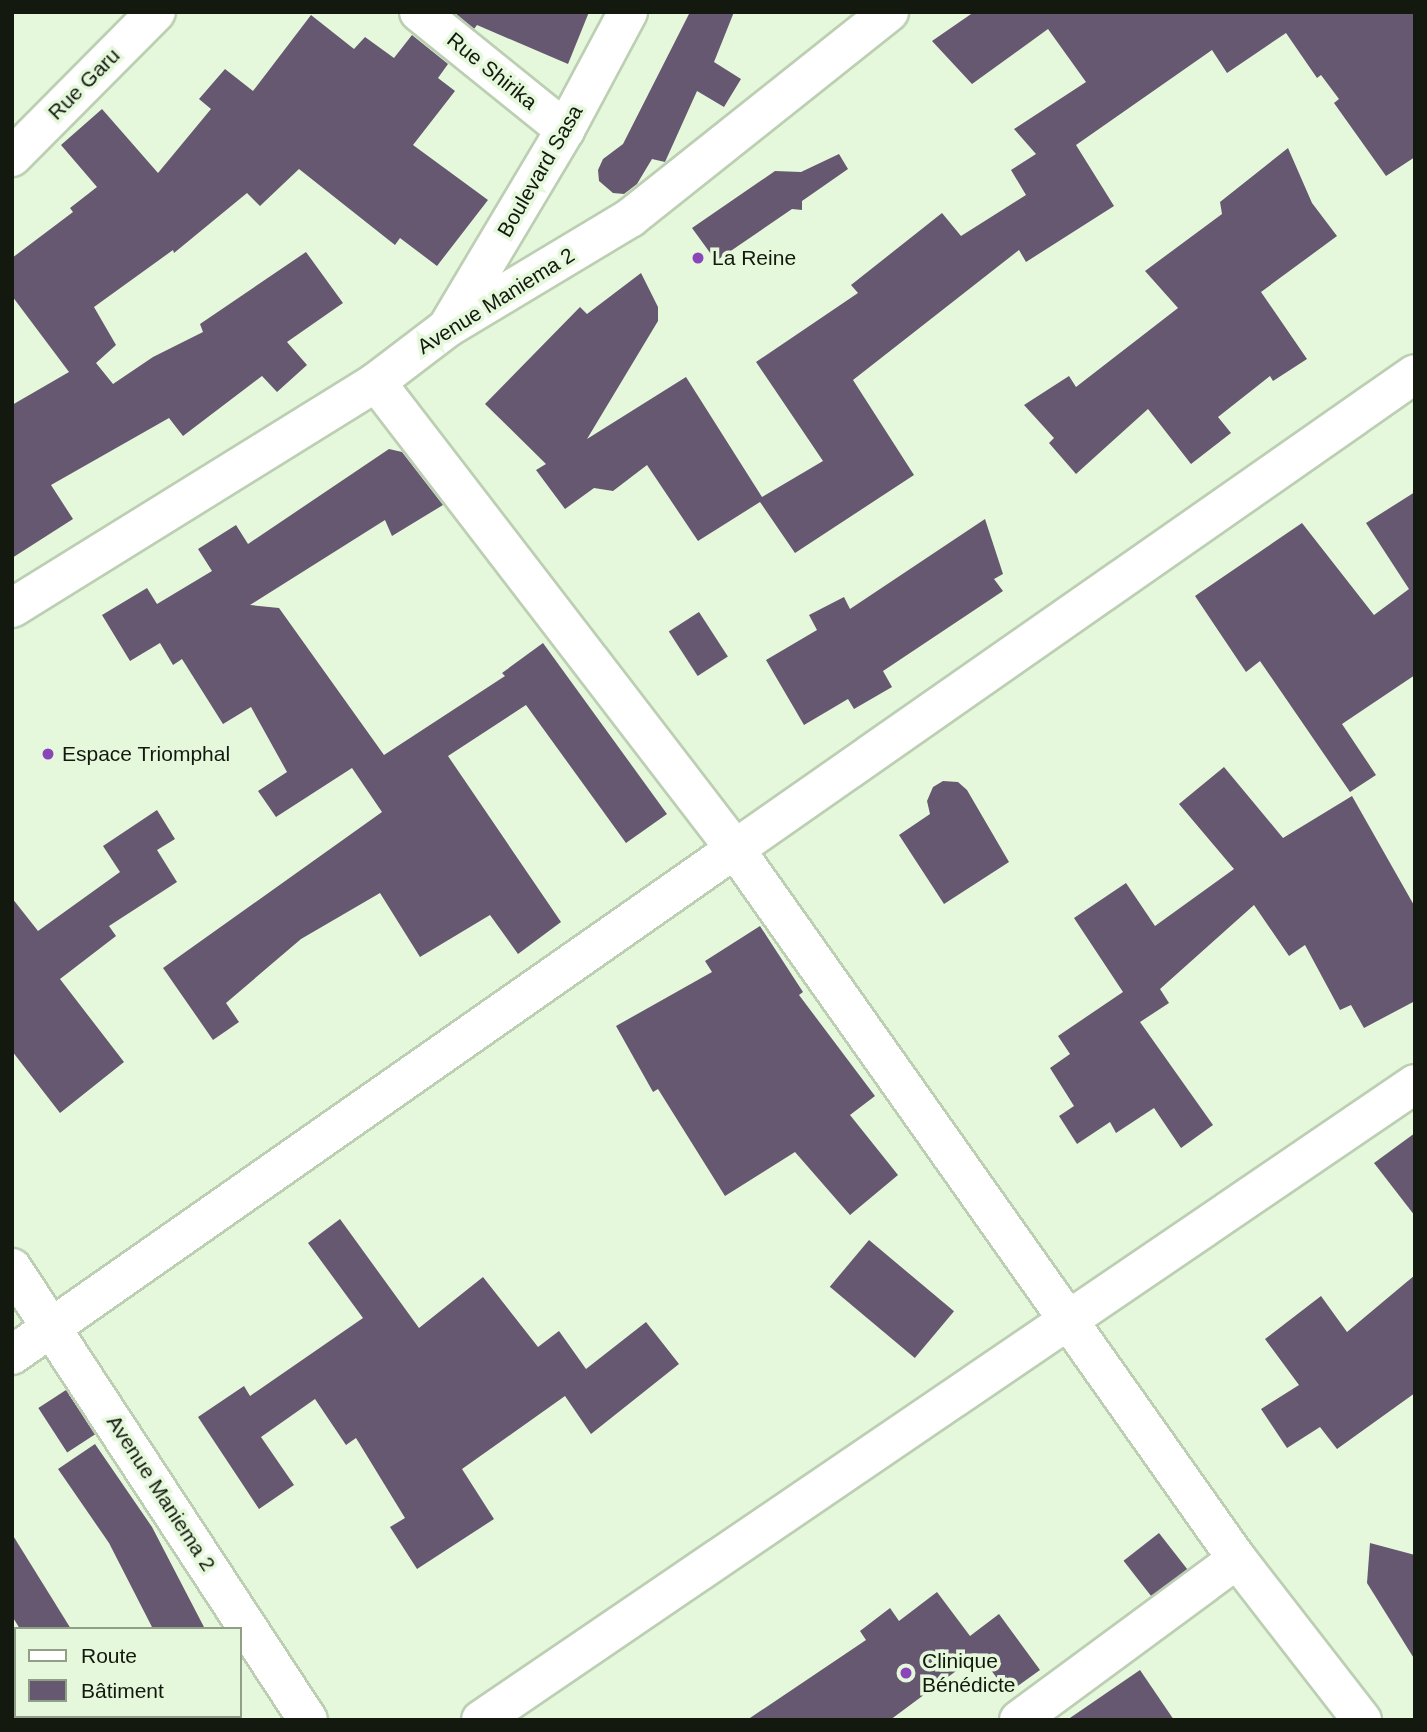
<!DOCTYPE html>
<meta charset="utf-8">
<style>
body{margin:0}
#map{position:relative;width:1427px;height:1732px;overflow:hidden;background:#e5f8db;font-family:Arial,sans-serif}
div>[style]{position:absolute}
.building>*{inset:0;background:#665871;transform-origin:0 0}
.roads{filter:drop-shadow(2px 0 #bccfb3) drop-shadow(-2px 0 #bccfb3) drop-shadow(0 2px #bccfb3) drop-shadow(0 -2px #bccfb3)}
.minor>*{height:38px;margin:-19px;padding:0 19px;transform-origin:19px;border-radius:19px;background:#fff}
.dots>*{width:19px;height:19px;translate:-50% -50%;box-sizing:border-box;border:4px solid #e5f8db;border-radius:50%}
span{translate:-50% -50%;white-space:nowrap;text-align:center;line-height:1.15;-webkit-text-stroke:7px #e5f8db;paint-order:stroke}
.street-label{font-size:21px;color:#13190f}
.poi-label{font-size:21px;color:#13190f}
.left{translate:0 -50%;text-align:left}
.frame{position:absolute;inset:0;border:14px solid #13190f;pointer-events:none}
.legend{position:absolute;left:14px;top:1627px;width:228px;height:91px;box-sizing:border-box;background:#e5f8db;border:2px solid #919f89;margin:0;padding:9px 12px;list-style:none;font-size:21px;color:#13190f}
.legend li{display:flex;align-items:center;gap:14px;height:35px}
.legend b{width:35px;border:2px solid #919f89}
</style>
<div id="map">
<div class="building">
<i style="clip-path:polygon(454px 12px,589px 12px,568px 64px,477px 25px,474px 29px)"></i>
<i style="clip-path:polygon(690px 12px,734px 12px,714px 62px,741px 79px,724px 107px,697px 91px,665px 162px,652px 159px,637px 184px,624px 194px,613px 193px,599px 181px,598px 170px,603px 159px,623px 144px)"></i>
<i style="clip-path:polygon(974px 12px,1415px 12px,1415px 157px,1386px 176px,1334px 103px,1339px 99px,1321px 75px,1317px 78px,1286px 33px,1227px 73px,1212px 50px,1076px 145px,1114px 206px,1026px 262px,1019px 250px,853px 380px,914px 475px,795px 553px,760px 502px,698px 541px,647px 465px,613px 491px,594px 488px,565px 509px,536px 470px,546px 464px,485px 404px,580px 307px,587px 314px,641px 273px,658px 307px,658px 321px,587px 439px,686px 377px,762px 497px,823px 461px,756px 362px,858px 293px,851px 285px,942px 213px,961px 236px,1026px 195px,1011px 170px,1036px 154px,1014px 129px,1086px 82px,1048px 29px,972px 84px,932px 41px)"></i>
<i style="clip-path:polygon(311px 15px,354px 49px,365px 37px,394px 58px,412px 35px,448px 64px,438px 78px,455px 91px,413px 145px,488px 200px,437px 266px,400px 238px,395px 245px,299px 169px,260px 206px,247px 193px,174px 253px,173px 250px,94px 307px,116px 345px,96px 363px,113px 384px,153px 357px,203px 332px,200px 324px,306px 252px,343px 303px,287px 342px,307px 365px,277px 392px,262px 376px,183px 436px,169px 418px,51px 485px,73px 519px,12px 558px,12px 405px,69px 372px,12px 296px,12px 258px,73px 212px,70px 208px,97px 187px,61px 145px,102px 109px,158px 173px,211px 109px,199px 99px,225px 69px,253px 91px)"></i>
<i style="clip-path:polygon(1288px 148px,1312px 203px,1337px 236px,1261px 292px,1307px 359px,1273px 381px,1270px 376px,1218px 417px,1231px 433px,1191px 464px,1148px 409px,1076px 474px,1049px 443px,1054px 438px,1024px 405px,1069px 376px,1076px 387px,1178px 308px,1145px 271px,1222px 214px,1220px 202px)"></i>
<i style="clip-path:polygon(839px 154px,848px 169px,802px 201px,802px 210px,792px 209px,716px 261px,692px 228px,775px 171px,801px 172px)"></i>
<i style="clip-path:polygon(389px 449px,402px 452px,443px 505px,392px 536px,385px 520px,250px 605px,279px 608px,384px 755px,505px 676px,502px 673px,543px 643px,667px 814px,626px 843px,526px 705px,448px 756px,561px 922px,518px 954px,490px 915px,420px 957px,380px 893px,301px 939px,226px 1003px,239px 1022px,213px 1040px,163px 968px,382px 812px,352px 768px,276px 817px,258px 791px,287px 772px,251px 707px,223px 724px,182px 659px,173px 665px,160px 643px,130px 661px,102px 615px,147px 588px,157px 604px,212px 571px,198px 549px,236px 525px,248px 544px)"></i>
<i style="clip-path:polygon(1415px 492px,1415px 675px,1342px 724px,1376px 775px,1350px 792px,1260px 661px,1246px 672px,1195px 596px,1302px 523px,1374px 615px,1409px 589px,1366px 523px)"></i>
<i style="clip-path:polygon(985px 519px,1003px 574px,994px 579px,1003px 591px,883px 671px,892px 687px,854px 709px,848px 699px,804px 725px,766px 660px,817px 630px,809px 615px,844px 597px,850px 609px)"></i>
<i style="left:699px;top:612px;width:53px;height:36px;rotate:57deg"></i>
<i style="clip-path:polygon(1224px 767px,1283px 838px,1352px 796px,1415px 907px,1415px 1001px,1364px 1028px,1351px 1005px,1340px 1010px,1305px 945px,1289px 956px,1254px 905px,1160px 989px,1169px 1003px,1140px 1022px,1213px 1125px,1181px 1148px,1154px 1108px,1116px 1133px,1110px 1122px,1077px 1144px,1059px 1116px,1074px 1106px,1050px 1068px,1070px 1054px,1058px 1036px,1123px 992px,1074px 918px,1126px 883px,1155px 926px,1234px 869px,1179px 804px)"></i>
<i style="clip-path:polygon(943px 781px,958px 782px,967px 790px,1009px 862px,944px 904px,899px 835px,930px 814px,927px 801px,933px 787px)"></i>
<i style="clip-path:polygon(157px 810px,175px 839px,157px 850px,177px 882px,109px 926px,116px 936px,60px 979px,124px 1062px,60px 1113px,12px 1051px,12px 898px,38px 931px,120px 872px,103px 846px)"></i>
<i style="clip-path:polygon(760px 926px,803px 992px,799px 995px,875px 1096px,850px 1115px,898px 1175px,850px 1215px,795px 1152px,725px 1196px,658px 1089px,653px 1092px,616px 1026px,712px 972px,705px 961px)"></i>
<i style="clip-path:polygon(1415px 1133px,1415px 1216px,1374px 1163px)"></i>
<i style="clip-path:polygon(340px 1219px,419px 1328px,483px 1277px,538px 1347px,559px 1331px,586px 1369px,646px 1322px,679px 1364px,591px 1434px,565px 1396px,462px 1469px,494px 1519px,417px 1569px,390px 1527px,405px 1518px,356px 1438px,346px 1445px,315px 1399px,261px 1437px,294px 1485px,259px 1509px,198px 1417px,244px 1386px,250px 1396px,363px 1318px,308px 1243px)"></i>
<i style="left:869px;top:1240px;width:111px;height:61px;rotate:40deg"></i>
<i style="clip-path:polygon(1415px 1275px,1415px 1393px,1337px 1449px,1320px 1427px,1287px 1448px,1261px 1409px,1299px 1385px,1265px 1339px,1321px 1296px,1347px 1332px)"></i>
<i style="left:66px;top:1390px;width:53px;height:33px;rotate:57deg"></i>
<i style="clip-path:polygon(95px 1444px,152px 1527px,205px 1629px,153px 1629px,109px 1543px,58px 1469px)"></i>
<i style="left:1159px;top:1533px;width:46px;height:45px;rotate:52deg"></i>
<i style="clip-path:polygon(12px 1534px,71px 1629px,20px 1629px,12px 1616px)"></i>
<i style="clip-path:polygon(1370px 1543px,1415px 1555px,1415px 1660px,1367px 1583px)"></i>
<i style="clip-path:polygon(937px 1592px,970px 1636px,999px 1614px,1040px 1670px,1008px 1693px,979px 1654px,890px 1720px,747px 1720px,866px 1640px,860px 1631px,890px 1608px,899px 1621px)"></i>
<i style="clip-path:polygon(1140px 1670px,1174px 1720px,1067px 1720px)"></i>
</div>
<div class="roads">
<div class="minor">
<i style="left:419px;top:12px;width:188px;rotate:38.9deg"></i>
<i style="left:12px;top:157px;width:204px;rotate:-45.2deg"></i>
<i style="left:450px;top:323px;width:225px;rotate:-59.2deg"></i>
<i style="left:565px;top:130px;width:134px;rotate:-61.9deg"></i>
<i style="left:376px;top:382px;width:589px;rotate:52.45deg"></i>
<i style="left:735px;top:849px;width:829px;rotate:-34.94deg"></i>
<i style="left:12px;top:608px;width:428px;rotate:-31.8deg"></i>
<i style="left:376px;top:382px;width:89px;rotate:-37.3deg"></i>
<i style="left:447px;top:328px;width:214px;rotate:-31deg"></i>
<i style="left:630px;top:218px;width:331px;rotate:-38.5deg"></i>
<i style="left:12px;top:1268px;width:540px;rotate:56.78deg"></i>
<i style="left:12px;top:1355px;width:882px;rotate:-34.99deg"></i>
<i style="left:735px;top:849px;width:870px;rotate:54.74deg"></i>
<i style="left:1237px;top:1559px;width:204px;rotate:52.2deg"></i>
<i style="left:481px;top:1720px;width:1130px;rotate:-34.25deg"></i>
<i style="left:1019px;top:1720px;width:271px;rotate:-36.4deg"></i>
</div>
</div>
<div class="dots">
<i style="left:698px;top:258px;background:#8a45b9"></i>
<i style="left:48px;top:754px;background:#8a45b9"></i>
<i style="left:906px;top:1673px;background:#8a45b9"></i>
</div>
<div class="street-label">
<span style="left:492px;top:71px;rotate:39deg">Rue Shirika</span>
<span style="left:84px;top:84px;rotate:-45deg">Rue Garu</span>
<span style="left:540px;top:171px;rotate:-60deg">Boulevard Sasa</span>
<span style="left:496px;top:301px;rotate:-32deg">Avenue Maniema 2</span>
<span style="left:161px;top:1493px;rotate:57deg">Avenue Maniema 2</span>
</div>
<div class="poi-label">
<span class="left" style="left:712px;top:258px">La Reine</span>
<span class="left" style="left:62px;top:754px">Espace Triomphal</span>
<span class="left" style="left:922px;top:1673px">Clinique<br>Bénédicte</span>
</div>
<div class="frame"></div>
<ul class="legend">
<li><b style="height:9px;background:#fff"></b>Route</li>
<li><b style="height:19px;background:#665871"></b>Bâtiment</li>
</ul>
</div>
